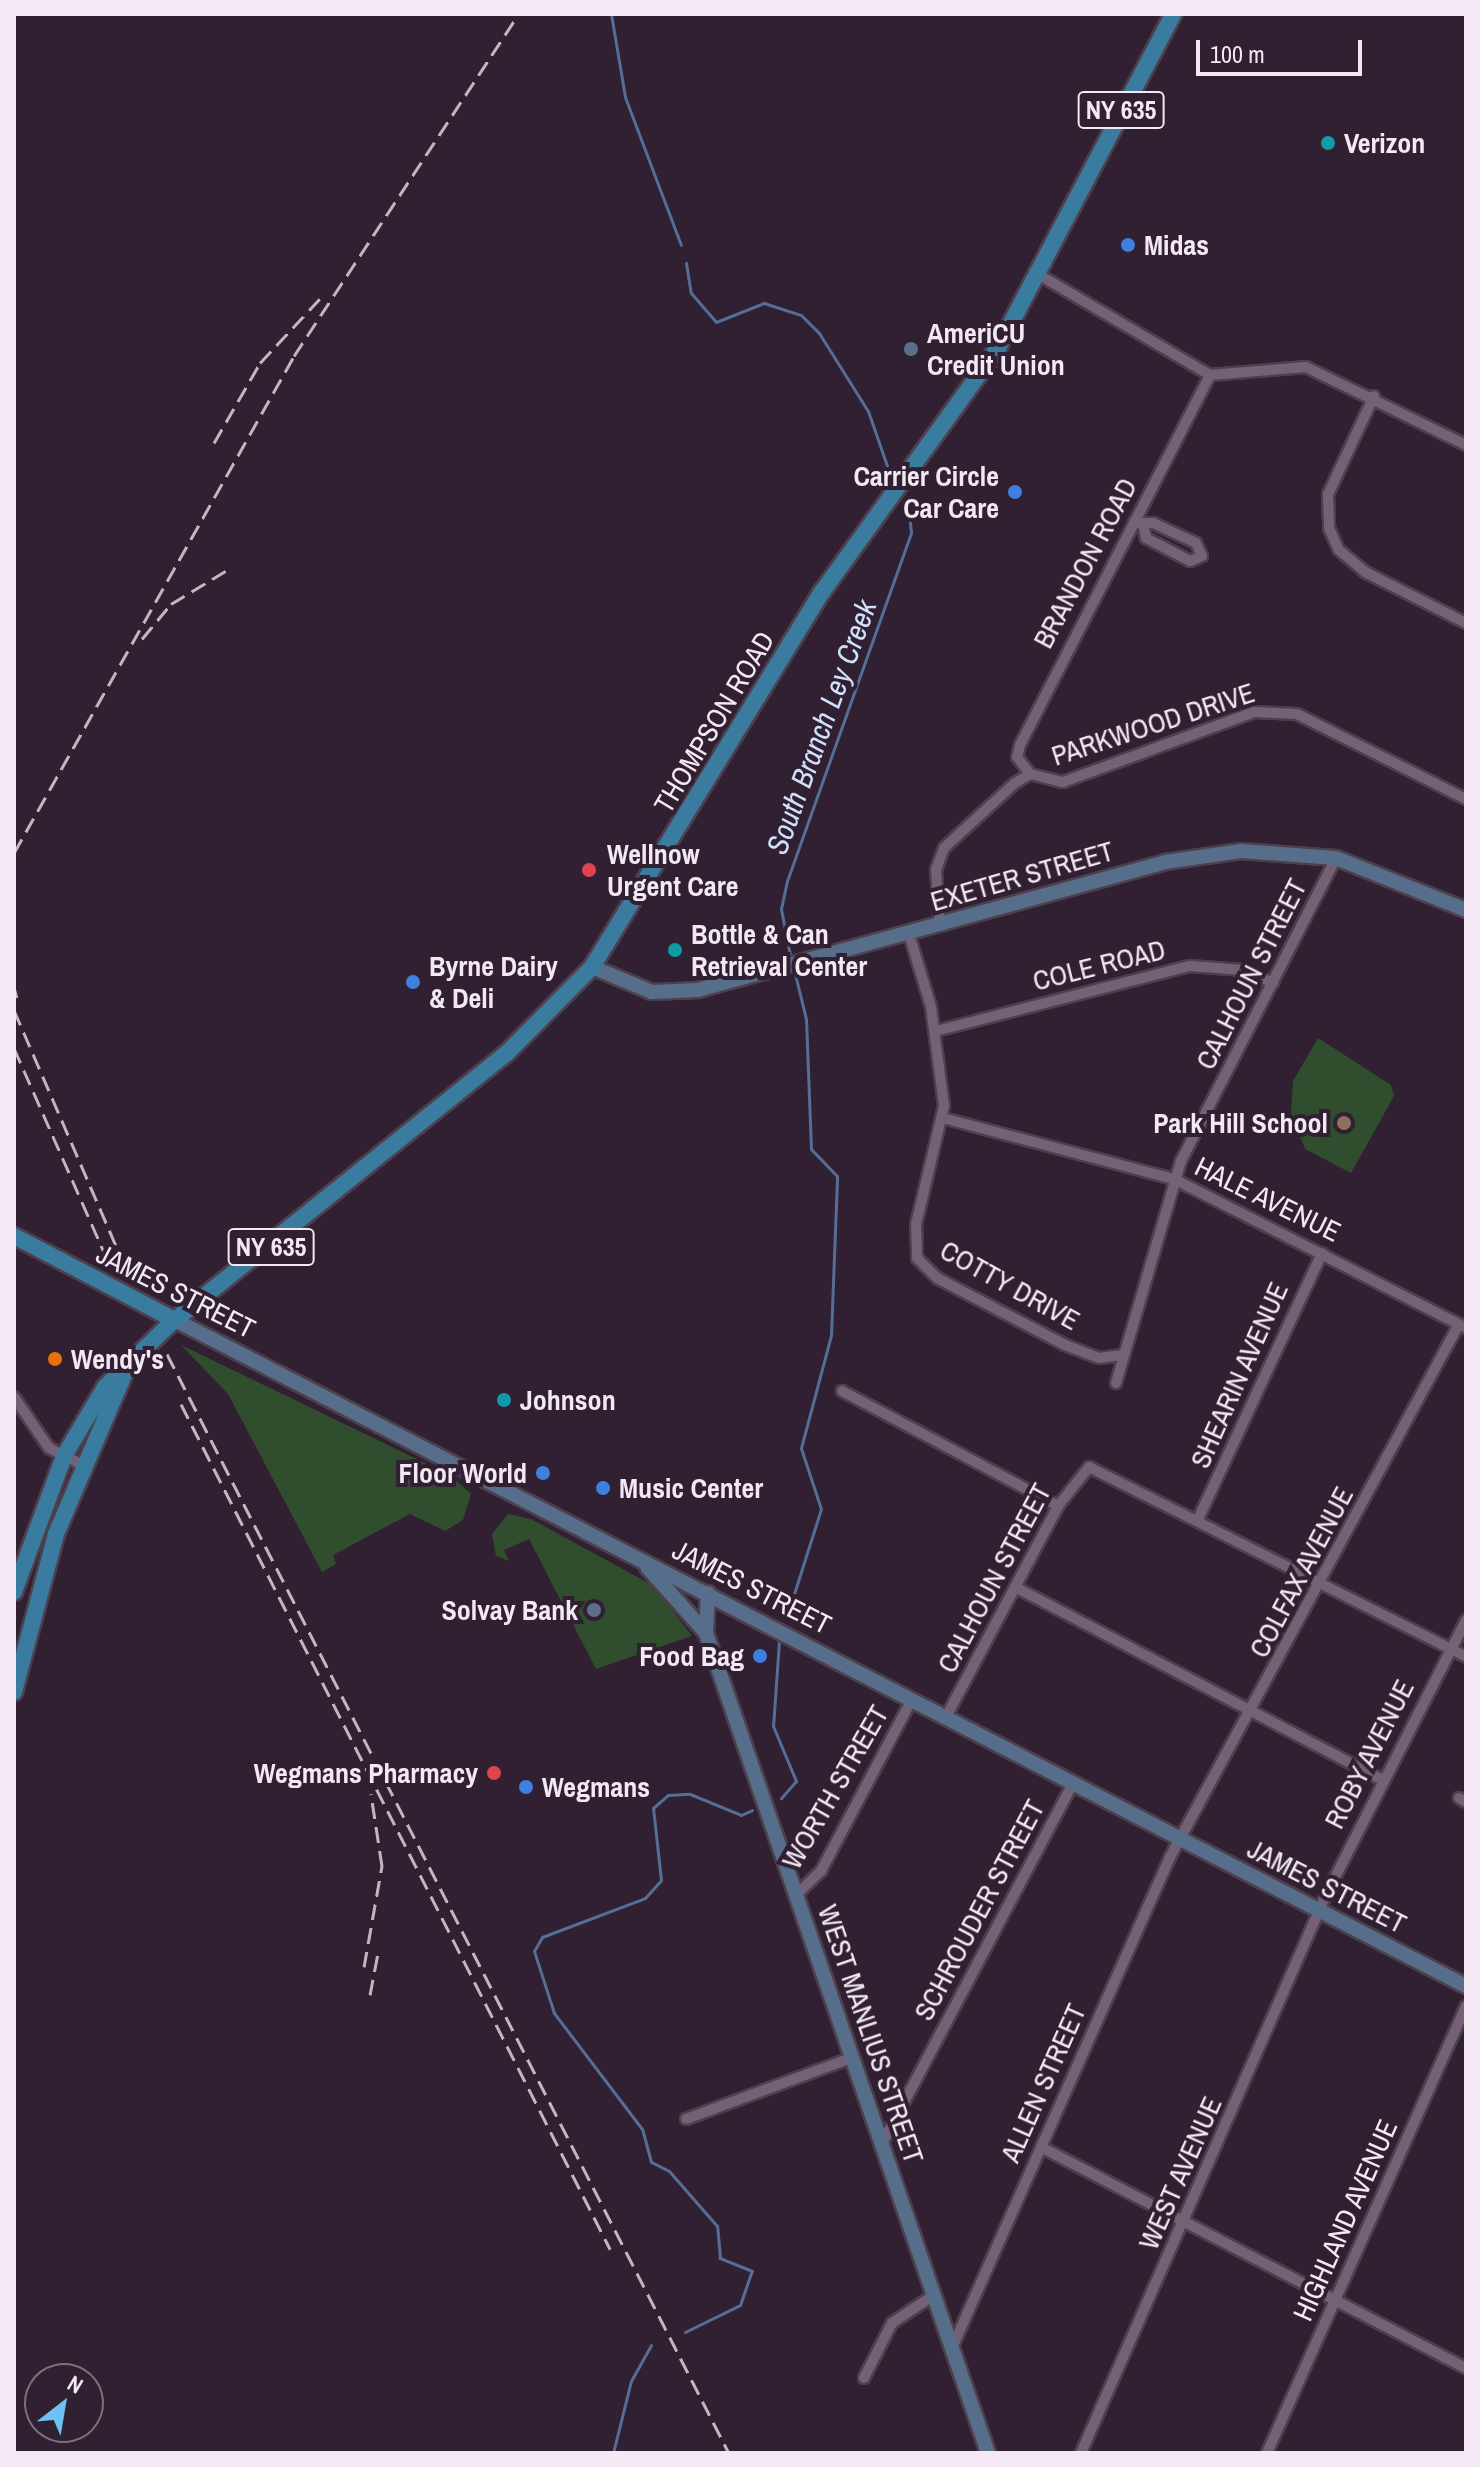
<!DOCTYPE html>
<style>
body{margin:0}
#map{position:relative;width:1480px;height:2467px;overflow:hidden;background:#302031;font-family:"Archivo Narrow",sans-serif}
div>[style]{position:absolute}
.green>*{inset:0;background:#304e2e}
.stream>*{height:3px;margin:-1.5px;padding:0 1.5px;transform-origin:1.5px;border-radius:1.5px;background:#546e97}
.roads{filter:drop-shadow(2px 0 #4d3f4d) drop-shadow(-2px 0 #4d3f4d) drop-shadow(0 2px #4d3f4d) drop-shadow(0 -2px #4d3f4d)}
.street>*{height:10px;margin:-5px;padding:0 5px;transform-origin:5px;border-radius:5px;background:#756175}
.secondary>*{height:14px;margin:-7px;padding:0 7px;transform-origin:7px;border-radius:7px;background:#576e8b}
.primary>*{height:16px;margin:-8px;padding:0 8px;transform-origin:8px;border-radius:8px;background:#3a7ba0}
.rail>*{height:3px;margin-top:-1.5px;transform-origin:0;background:repeating-linear-gradient(90deg,#c2b6c2 0 16px,transparent 0 24px)}
.dots>*{width:22px;height:22px;translate:-50% -50%;box-sizing:border-box;border:4px solid #302031;border-radius:50%}
span{translate:-50% -50%;white-space:nowrap;text-align:center;line-height:1.15;-webkit-text-stroke:8px #302031;paint-order:stroke}
.shield-label span{padding:2px 6px;background:#302031;border:2px solid;border-radius:6px;-webkit-text-stroke-width:0}
.shield-label{font-size:26px;color:#f3e8f3;font-weight:700}
.poi-label{font-size:28px;color:#f3e8f3;font-weight:700}
.left{translate:0 -50%;text-align:left}
.right{translate:-100% -50%;text-align:right}
.street-label{font-size:28px;color:#f3e8f3}
.water-label{font-size:30px;color:#cfe0fa;font-style:italic}
.frame{position:absolute;inset:0;border:16px solid #f3e8f3;pointer-events:none}
.north{position:absolute;left:24px;top:2363px;width:80px;height:80px;box-sizing:border-box;background:#302031;border:2px solid #7e707f;border-radius:50%;rotate:31deg;font-size:22px;font-weight:700;line-height:32px;text-align:center;color:#f3e8f3}
.north::after{content:'';display:block;margin:auto;width:28px;height:36px;background:#6ec2f3;clip-path:polygon(50% 0,100% 100%,50% 72%,0 100%)}
.scale{position:absolute;left:1196px;top:40px;width:166px;height:36px;box-sizing:border-box;border:4px solid #f3e8f3;border-top:0;padding-left:10px;font-size:24px;line-height:28px;white-space:nowrap;color:#f3e8f3;-webkit-text-stroke:6px #302031;paint-order:stroke}
</style>
<div id="map">
<div class="green">
<i style="clip-path:polygon(1318px 1038px,1391px 1085px,1394px 1096px,1351px 1173px,1305px 1149px,1291px 1113px,1293px 1081px)"></i>
<i style="clip-path:polygon(181px 1345px,450px 1475px,471px 1494px,463px 1520px,445px 1531px,410px 1514px,333px 1555px,336px 1564px,322px 1572px,228px 1394px)"></i>
<i style="clip-path:polygon(508px 1514px,531px 1519px,654px 1586px,692px 1636px,596px 1669px,529px 1539px,504px 1550px,509px 1561px,496px 1556px,492px 1534px)"></i>
</div>
<div class="stream">
<i style="left:611px;top:14px;width:84px;rotate:80.4deg"></i>
<i style="left:625px;top:97px;width:158px;rotate:69.3deg"></i>
<i style="left:686px;top:263px;width:30px;rotate:81deg"></i>
<i style="left:691px;top:293px;width:38px;rotate:49deg"></i>
<i style="left:716px;top:322px;width:52px;rotate:-21.6deg"></i>
<i style="left:764px;top:303px;width:39px;rotate:18deg"></i>
<i style="left:801px;top:315px;width:25px;rotate:45deg"></i>
<i style="left:819px;top:333px;width:92px;rotate:57.9deg"></i>
<i style="left:868px;top:411px;width:58px;rotate:70.9deg"></i>
<i style="left:790px;top:955px;width:47px;rotate:-101.1deg"></i>
<i style="left:781px;top:909px;width:29px;rotate:-78deg"></i>
<i style="left:787px;top:881px;width:370px;rotate:-70.4deg"></i>
<i style="left:911px;top:532px;width:18px;rotate:-96deg"></i>
<i style="left:787px;top:1616px;width:112px;rotate:-72.4deg"></i>
<i style="left:821px;top:1509px;width:64px;rotate:-108.2deg"></i>
<i style="left:801px;top:1448px;width:117px;rotate:-75.1deg"></i>
<i style="left:831px;top:1335px;width:159px;rotate:-87.8deg"></i>
<i style="left:837px;top:1176px;width:37px;rotate:-134deg"></i>
<i style="left:811px;top:1149px;width:130px;rotate:-92.2deg"></i>
<i style="left:806px;top:1019px;width:46px;rotate:-103.7deg"></i>
<i style="left:779px;top:1641px;width:85px;rotate:94deg"></i>
<i style="left:773px;top:1726px;width:60px;rotate:67.3deg"></i>
<i style="left:796px;top:1781px;width:23px;rotate:131deg"></i>
<i style="left:685px;top:2332px;width:61px;rotate:-26.1deg"></i>
<i style="left:740px;top:2305px;width:36px;rotate:-71deg"></i>
<i style="left:752px;top:2271px;width:35px;rotate:-158deg"></i>
<i style="left:720px;top:2258px;width:32px;rotate:-95deg"></i>
<i style="left:717px;top:2226px;width:73px;rotate:-131.1deg"></i>
<i style="left:669px;top:2171px;width:20px;rotate:-153deg"></i>
<i style="left:651px;top:2162px;width:34px;rotate:-105deg"></i>
<i style="left:642px;top:2129px;width:146px;rotate:-127.2deg"></i>
<i style="left:554px;top:2013px;width:65px;rotate:-107.9deg"></i>
<i style="left:534px;top:1951px;width:16px;rotate:-60deg"></i>
<i style="left:542px;top:1937px;width:110px;rotate:-20.7deg"></i>
<i style="left:645px;top:1898px;width:24px;rotate:-48deg"></i>
<i style="left:661px;top:1880px;width:72px;rotate:-96.3deg"></i>
<i style="left:653px;top:1808px;width:20px;rotate:-41deg"></i>
<i style="left:668px;top:1795px;width:22px;rotate:-3deg"></i>
<i style="left:690px;top:1794px;width:55px;rotate:22.4deg"></i>
<i style="left:741px;top:1815px;width:12px;rotate:-24deg"></i>
<i style="left:613px;top:2453px;width:74px;rotate:-76deg"></i>
<i style="left:631px;top:2381px;width:41px;rotate:-60.9deg"></i>
</div>
<div class="roads">
<div class="street">
<i style="left:1036px;top:273px;width:202px;rotate:30.4deg"></i>
<i style="left:1210px;top:375px;width:96px;rotate:-4.8deg"></i>
<i style="left:1306px;top:367px;width:178px;rotate:26deg"></i>
<i style="left:1374px;top:396px;width:108px;rotate:115.1deg"></i>
<i style="left:1328px;top:494px;width:34px;rotate:88deg"></i>
<i style="left:1329px;top:528px;width:24px;rotate:66deg"></i>
<i style="left:1339px;top:550px;width:34px;rotate:40deg"></i>
<i style="left:1365px;top:572px;width:113px;rotate:26.8deg"></i>
<i style="left:1134px;top:523px;width:19px"></i>
<i style="left:1153px;top:523px;width:47px;rotate:24.9deg"></i>
<i style="left:1196px;top:543px;width:14px;rotate:65deg"></i>
<i style="left:1202px;top:556px;width:13px;rotate:157deg"></i>
<i style="left:1190px;top:561px;width:50px;rotate:-152.4deg"></i>
<i style="left:1146px;top:538px;width:10px;rotate:-101deg"></i>
<i style="left:1030px;top:774px;width:21px;rotate:-127deg"></i>
<i style="left:1017px;top:757px;width:12px;rotate:-76deg"></i>
<i style="left:1020px;top:745px;width:416px;rotate:-62.8deg"></i>
<i style="left:940px;top:926px;width:56px;rotate:-94.1deg"></i>
<i style="left:936px;top:870px;width:23px;rotate:-70deg"></i>
<i style="left:944px;top:848px;width:96px;rotate:-42.5deg"></i>
<i style="left:1015px;top:783px;width:17px;rotate:-31deg"></i>
<i style="left:1030px;top:774px;width:34px;rotate:14deg"></i>
<i style="left:1063px;top:782px;width:203px;rotate:-20.1deg"></i>
<i style="left:1254px;top:712px;width:43px;rotate:2.7deg"></i>
<i style="left:1297px;top:714px;width:189px;rotate:26.7deg"></i>
<i style="left:909px;top:934px;width:76px;rotate:73.2deg"></i>
<i style="left:931px;top:1007px;width:100px;rotate:82.5deg"></i>
<i style="left:944px;top:1106px;width:121px;rotate:103.3deg"></i>
<i style="left:916px;top:1224px;width:34px;rotate:88deg"></i>
<i style="left:917px;top:1258px;width:28px;rotate:45deg"></i>
<i style="left:937px;top:1278px;width:144px;rotate:27.6deg"></i>
<i style="left:1065px;top:1345px;width:36px;rotate:21deg"></i>
<i style="left:1099px;top:1358px;width:24px;rotate:-7deg"></i>
<i style="left:936px;top:1031px;width:262px;rotate:-14.4deg"></i>
<i style="left:1190px;top:966px;width:53px;rotate:4.3deg"></i>
<i style="left:1243px;top:970px;width:33px;rotate:23deg"></i>
<i style="left:943px;top:1118px;width:239px;rotate:14.8deg"></i>
<i style="left:1174px;top:1179px;width:328px;rotate:27deg"></i>
<i style="left:1116px;top:1383px;width:231px;rotate:-73.7deg"></i>
<i style="left:1181px;top:1161px;width:340px;rotate:-62.9deg"></i>
<i style="left:842px;top:1391px;width:245px;rotate:28deg"></i>
<i style="left:14px;top:1397px;width:62px;rotate:55.5deg"></i>
<i style="left:49px;top:1448px;width:40px;rotate:26.6deg"></i>
<i style="left:1199px;top:1517px;width:291px;rotate:-65deg"></i>
<i style="left:1015px;top:1587px;width:416px;rotate:27.7deg"></i>
<i style="left:946px;top:1717px;width:239px;rotate:-62deg"></i>
<i style="left:1058px;top:1506px;width:50px;rotate:-51.5deg"></i>
<i style="left:1089px;top:1467px;width:422px;rotate:26.7deg"></i>
<i style="left:1459px;top:1798px;width:8px;rotate:30deg"></i>
<i style="left:796px;top:1895px;width:35px;rotate:-44deg"></i>
<i style="left:821px;top:1871px;width:195px;rotate:-62.1deg"></i>
<i style="left:686px;top:2119px;width:176px;rotate:-20.3deg"></i>
<i style="left:882px;top:2144px;width:408px;rotate:-62.1deg"></i>
<i style="left:1041px;top:2147px;width:479px;rotate:27.5deg"></i>
<i style="left:952px;top:2348px;width:537px;rotate:-66.06deg"></i>
<i style="left:1170px;top:1857px;width:606px;rotate:-61.53deg"></i>
<i style="left:864px;top:2378px;width:62px;rotate:-63deg"></i>
<i style="left:892px;top:2323px;width:50px;rotate:-33.7deg"></i>
<i style="left:1081px;top:2453px;width:607px;rotate:-66.31deg"></i>
<i style="left:1325px;top:1897px;width:311px;rotate:-63deg"></i>
<i style="left:1267px;top:2453px;width:489px;rotate:-66deg"></i>
</div>
<div class="secondary">
<i style="left:592px;top:967px;width:65px;rotate:22.6deg"></i>
<i style="left:652px;top:992px;width:46px;rotate:-2.5deg"></i>
<i style="left:698px;top:990px;width:484px;rotate:-15.3deg"></i>
<i style="left:1165px;top:862px;width:77px;rotate:-8.2deg"></i>
<i style="left:1241px;top:851px;width:95px;rotate:4.2deg"></i>
<i style="left:1336px;top:858px;width:140px;rotate:21.8deg"></i>
<i style="left:175px;top:1320px;width:1453px;rotate:27.29deg"></i>
<i style="left:647px;top:1567px;width:89px;rotate:48.2deg"></i>
<i style="left:706px;top:1633px;width:867px;rotate:71.02deg"></i>
<i style="left:706px;top:1633px;width:40px;rotate:-87.1deg"></i>
</div>
<div class="primary">
<i style="left:14px;top:1236px;width:182px;rotate:27.6deg"></i>
<i style="left:14px;top:1592px;width:145px;rotate:-69.8deg"></i>
<i style="left:64px;top:1456px;width:80px;rotate:-59.3deg"></i>
<i style="left:105px;top:1387px;width:92px;rotate:-44.1deg"></i>
<i style="left:171px;top:1323px;width:431px;rotate:-38.8deg"></i>
<i style="left:507px;top:1053px;width:121px;rotate:-45.3deg"></i>
<i style="left:592px;top:967px;width:440px;rotate:-58.5deg"></i>
<i style="left:822px;top:592px;width:301px;rotate:-54.2deg"></i>
<i style="left:998px;top:348px;width:377px;rotate:-62.3deg"></i>
<i style="left:14px;top:1692px;width:163px;rotate:-75.1deg"></i>
<i style="left:56px;top:1534px;width:176px;rotate:-66.9deg"></i>
</div>
</div>
<div class="rail">
<i style="left:214px;top:443px;width:92px;rotate:-60.1deg"></i>
<i style="left:260px;top:363px;width:96px;rotate:-47.1deg"></i>
<i style="left:142px;top:639px;width:45px;rotate:-50.4deg"></i>
<i style="left:171px;top:604px;width:71px;rotate:-31.2deg"></i>
<i style="left:14px;top:853px;width:570px;rotate:-60.6deg"></i>
<i style="left:294px;top:356px;width:409px;rotate:-56.7deg"></i>
<i style="left:14px;top:987px;width:11px;rotate:75deg"></i>
<i style="left:14px;top:1010px;width:287px;rotate:66.6deg"></i>
<i style="left:14px;top:1048px;width:235px;rotate:66.2deg"></i>
<i style="left:167px;top:1354px;width:1234px;rotate:62.92deg"></i>
<i style="left:181px;top:1404px;width:948px;rotate:63.08deg"></i>
<i style="left:364px;top:1967px;width:103px;rotate:-79.9deg"></i>
<i style="left:382px;top:1866px;width:73px;rotate:-98.7deg"></i>
<i style="left:370px;top:1995px;width:43px;rotate:-79.2deg"></i>
</div>
<div class="dots">
<i style="left:1328px;top:143px;background:#0f9aa8"></i>
<i style="left:1128px;top:245px;background:#3f7fe0"></i>
<i style="left:911px;top:349px;background:#5c6f8a"></i>
<i style="left:1015px;top:492px;background:#3f7fe0"></i>
<i style="left:589px;top:870px;background:#e0444e"></i>
<i style="left:675px;top:950px;background:#0f9aa8"></i>
<i style="left:413px;top:982px;background:#3f7fe0"></i>
<i style="left:1344px;top:1123px;background:#8d6e63"></i>
<i style="left:55px;top:1359px;background:#e8710a"></i>
<i style="left:504px;top:1400px;background:#0f9aa8"></i>
<i style="left:543px;top:1473px;background:#3f7fe0"></i>
<i style="left:603px;top:1488px;background:#3f7fe0"></i>
<i style="left:594px;top:1610px;background:#5c6f8a"></i>
<i style="left:760px;top:1656px;background:#3f7fe0"></i>
<i style="left:494px;top:1773px;background:#e0444e"></i>
<i style="left:526px;top:1787px;background:#3f7fe0"></i>
</div>
<div class="shield-label">
<span style="left:1121px;top:110px">NY 635</span>
<span style="left:271px;top:1247px">NY 635</span>
</div>
<div class="poi-label">
<span class="left" style="left:1344px;top:143px">Verizon</span>
<span class="left" style="left:1144px;top:245px">Midas</span>
<span class="left" style="left:927px;top:349px">AmeriCU<br>Credit Union</span>
<span class="right" style="left:999px;top:492px">Carrier Circle<br>Car Care</span>
<span class="left" style="left:607px;top:870px">Wellnow<br>Urgent Care</span>
<span class="left" style="left:691px;top:950px">Bottle &amp; Can<br>Retrieval Center</span>
<span class="left" style="left:429px;top:982px">Byrne Dairy<br>&amp; Deli</span>
<span class="right" style="left:1328px;top:1123px">Park Hill School</span>
<span class="left" style="left:71px;top:1359px">Wendy's</span>
<span class="left" style="left:520px;top:1400px">Johnson</span>
<span class="right" style="left:527px;top:1473px">Floor World</span>
<span class="left" style="left:619px;top:1488px">Music Center</span>
<span class="right" style="left:578px;top:1610px">Solvay Bank</span>
<span class="right" style="left:744px;top:1656px">Food Bag</span>
<span class="right" style="left:478px;top:1773px">Wegmans Pharmacy</span>
<span class="left" style="left:542px;top:1787px">Wegmans</span>
</div>
<div class="street-label">
<span style="left:1085px;top:563px;rotate:-62deg">BRANDON ROAD</span>
<span style="left:714px;top:722px;rotate:-59deg">THOMPSON ROAD</span>
<span style="left:1153px;top:724px;rotate:-18deg">PARKWOOD DRIVE</span>
<span style="left:1022px;top:876px;rotate:-16deg">EXETER STREET</span>
<span style="left:1099px;top:965px;rotate:-14deg">COLE ROAD</span>
<span style="left:1251px;top:974px;rotate:-63deg">CALHOUN STREET</span>
<span style="left:1268px;top:1199px;rotate:26deg">HALE AVENUE</span>
<span style="left:1010px;top:1285px;rotate:29deg">COTTY DRIVE</span>
<span style="left:176px;top:1291px;rotate:27deg">JAMES STREET</span>
<span style="left:1239px;top:1375px;rotate:-66deg">SHEARIN AVENUE</span>
<span style="left:1301px;top:1572px;rotate:-62deg">COLFAX AVENUE</span>
<span style="left:994px;top:1578px;rotate:-62deg">CALHOUN STREET</span>
<span style="left:752px;top:1587px;rotate:27deg">JAMES STREET</span>
<span style="left:1369px;top:1754px;rotate:-63deg">ROBY AVENUE</span>
<span style="left:835px;top:1787px;rotate:-60deg">WORTH STREET</span>
<span style="left:1327px;top:1886px;rotate:27deg">JAMES STREET</span>
<span style="left:979px;top:1910px;rotate:-62deg">SCHROUDER STREET</span>
<span style="left:871px;top:2034px;rotate:71deg">WEST MANLIUS STREET</span>
<span style="left:1043px;top:2083px;rotate:-66deg">ALLEN STREET</span>
<span style="left:1180px;top:2173px;rotate:-66deg">WEST AVENUE</span>
<span style="left:1345px;top:2220px;rotate:-66deg">HIGHLAND AVENUE</span>
</div>
<div class="water-label">
<span style="left:821px;top:727px;rotate:-70deg">South Branch Ley Creek</span>
</div>
<div class="frame"></div>
<div class="north">N</div>
<div class="scale">100 m</div>
</div>
